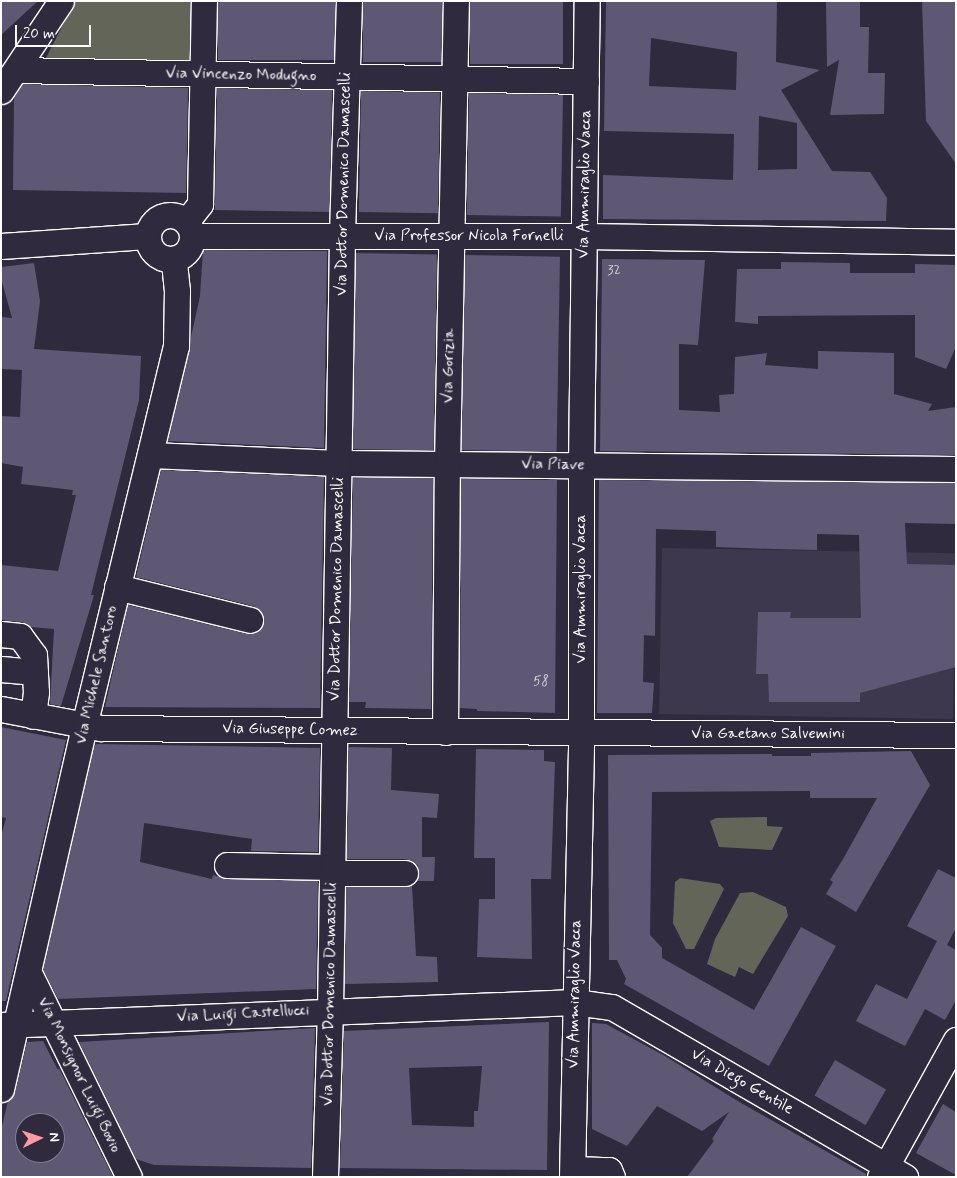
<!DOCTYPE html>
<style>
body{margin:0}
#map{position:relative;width:957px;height:1178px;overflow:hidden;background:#2f2a3d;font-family:Mynerve,sans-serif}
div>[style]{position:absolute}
.built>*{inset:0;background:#3d384e;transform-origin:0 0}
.green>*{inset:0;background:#626557}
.building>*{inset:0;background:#5f5875;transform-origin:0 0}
.roads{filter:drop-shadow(1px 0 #fff) drop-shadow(-1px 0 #fff) drop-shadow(0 1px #fff) drop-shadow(0 -1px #fff)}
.minor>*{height:25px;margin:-12.5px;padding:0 12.5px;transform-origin:12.5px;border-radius:12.5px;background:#2f2a3d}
.minor>.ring{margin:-12.5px;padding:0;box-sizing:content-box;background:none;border:25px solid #2f2a3d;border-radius:50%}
span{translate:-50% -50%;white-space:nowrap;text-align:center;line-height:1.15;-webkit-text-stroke:4px #2f2a3d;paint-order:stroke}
.number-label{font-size:14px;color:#d7d5dc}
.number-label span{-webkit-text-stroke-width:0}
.street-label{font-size:16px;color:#fff}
.frame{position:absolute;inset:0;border:2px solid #fff;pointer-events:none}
.north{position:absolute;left:15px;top:1113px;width:50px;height:50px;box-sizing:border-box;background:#2f2a3d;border:1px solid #827f8b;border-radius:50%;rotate:86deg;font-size:14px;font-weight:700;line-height:20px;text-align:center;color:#fff}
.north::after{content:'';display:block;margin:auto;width:18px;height:22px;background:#ff9aa2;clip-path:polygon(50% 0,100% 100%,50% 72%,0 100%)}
.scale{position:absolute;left:15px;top:25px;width:76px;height:22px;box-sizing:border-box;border:2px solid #fff;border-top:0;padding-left:6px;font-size:15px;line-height:18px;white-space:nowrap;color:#fff;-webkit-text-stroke:4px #2f2a3d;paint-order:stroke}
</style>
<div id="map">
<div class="built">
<i style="left:662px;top:548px;width:294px;height:166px;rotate:1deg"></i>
</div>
<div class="green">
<i style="clip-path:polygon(75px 1px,193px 1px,192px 61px,46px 58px)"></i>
<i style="clip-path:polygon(767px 817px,767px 826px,783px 827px,772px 850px,719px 847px,710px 821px,716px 818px)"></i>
<i style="clip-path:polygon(680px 878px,720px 884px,724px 889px,694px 949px,686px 949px,673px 923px,675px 882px)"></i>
<i style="clip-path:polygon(753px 892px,786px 907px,788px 916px,753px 974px,739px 967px,735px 977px,707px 964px,715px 939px,740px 893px)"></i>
</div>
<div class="building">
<i style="clip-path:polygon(1px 1px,38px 1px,1px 35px)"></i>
<i style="left:218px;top:1px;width:117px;height:59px"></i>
<i style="left:363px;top:1px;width:79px;height:61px"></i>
<i style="left:470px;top:1px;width:93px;height:63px"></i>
<i style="clip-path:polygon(evenodd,606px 1px,777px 1px,776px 62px,820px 70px,781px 90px,832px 171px,870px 172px,887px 198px,886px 221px,603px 219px,603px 175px,733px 180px,734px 134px,604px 131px,606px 1px,651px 38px,737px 52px,736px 90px,649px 86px,651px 38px,606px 1px,759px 116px,797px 123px,797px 169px,758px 170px,759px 116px)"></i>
<i style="clip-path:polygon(826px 1px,860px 1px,860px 27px,869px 27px,868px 73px,885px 73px,884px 114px,830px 115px,839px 60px,827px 67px)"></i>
<i style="clip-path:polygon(922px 1px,956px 1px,956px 164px,926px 121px)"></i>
<i style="clip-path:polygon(23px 84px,188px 88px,186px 193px,13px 190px,14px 98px)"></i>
<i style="left:217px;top:88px;width:115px;height:122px;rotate:1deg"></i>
<i style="left:361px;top:91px;width:79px;height:121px;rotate:1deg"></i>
<i style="left:469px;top:93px;width:94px;height:122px;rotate:1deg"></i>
<i style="clip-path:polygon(203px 250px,327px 251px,324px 448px,168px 441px,200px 296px)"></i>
<i style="left:356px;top:253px;width:81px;height:196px;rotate:1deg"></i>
<i style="left:465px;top:255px;width:95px;height:195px;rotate:1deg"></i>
<i style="clip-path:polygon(602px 259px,705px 260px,698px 345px,679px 344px,679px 410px,720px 412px,719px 395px,734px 394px,735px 357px,767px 353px,765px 365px,818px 369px,818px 351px,894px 353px,894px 394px,932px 404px,928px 411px,956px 407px,956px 455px,600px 451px)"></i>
<i style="clip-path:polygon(781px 262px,850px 263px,850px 273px,915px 273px,915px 264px,956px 265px,956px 347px,946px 369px,915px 357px,915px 315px,758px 316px,758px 324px,735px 322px,737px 269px,781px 269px)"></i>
<i style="clip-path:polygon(34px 263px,40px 301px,34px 349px,141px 356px,139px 400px,91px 595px,94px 595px,61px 706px,50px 704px,54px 629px,31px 627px,22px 622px,1px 620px,1px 565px,58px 571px,76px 495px,72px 495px,73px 490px,21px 484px,23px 467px,1px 463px,1px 416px,20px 417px,22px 370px,1px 369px,1px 317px,12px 318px,1px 278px,1px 267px)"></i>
<i style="clip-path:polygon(161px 470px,324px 477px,320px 708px,105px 707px,128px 605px,247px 634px,254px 634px,260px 630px,264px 623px,260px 610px,253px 606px,136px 577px)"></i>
<i style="clip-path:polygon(353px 478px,433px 478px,431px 709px,365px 708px,366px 702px,349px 702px)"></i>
<i style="clip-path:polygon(461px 479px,557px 480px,555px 713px,477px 711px,477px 709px,460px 708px)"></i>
<i style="clip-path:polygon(599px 480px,956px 483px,956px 524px,905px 523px,907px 564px,956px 565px,956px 667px,860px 693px,860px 702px,769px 702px,768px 674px,756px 674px,758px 612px,791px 612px,790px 618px,861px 618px,859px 535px,817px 534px,817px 550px,773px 549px,716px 547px,716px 531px,656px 529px,655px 636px,644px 635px,643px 682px,654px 683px,652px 713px,597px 713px)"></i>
<i style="clip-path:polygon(1px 727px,66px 740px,6px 1001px,1px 1001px,1px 836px,6px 818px,1px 817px)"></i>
<i style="clip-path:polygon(97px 744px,320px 748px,318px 852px,251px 851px,252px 839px,144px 823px,140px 862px,212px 879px,213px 875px,227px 879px,318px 881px,316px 989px,58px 999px,43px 969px,94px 746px)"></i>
<i style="clip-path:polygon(350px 747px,392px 748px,391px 790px,439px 794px,437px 818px,422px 817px,422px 857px,435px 857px,434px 881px,417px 881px,419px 873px,418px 866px,413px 861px,405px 859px,347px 859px,348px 748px)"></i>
<i style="clip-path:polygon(476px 749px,544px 750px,544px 761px,555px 762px,551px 879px,531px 879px,532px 959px,477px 957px,479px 899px,495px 899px,495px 858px,474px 858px)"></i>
<i style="clip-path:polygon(911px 751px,930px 785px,856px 912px,826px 894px,833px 882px,830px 880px,843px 859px,877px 798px,810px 798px,810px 791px,652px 792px,650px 935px,662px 948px,662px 958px,754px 1010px,801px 927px,836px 946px,769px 1066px,624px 984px,626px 979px,617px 960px,609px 960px,608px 755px,772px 754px,772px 756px,811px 756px,811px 753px)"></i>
<i style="clip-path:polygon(938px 869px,956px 878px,956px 928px,947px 945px,956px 950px,956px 1000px,945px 1020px,925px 1009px,905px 1046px,856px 1021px,876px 984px,907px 999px,937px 941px,907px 926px)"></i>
<i style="clip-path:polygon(412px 886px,416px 956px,437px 957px,438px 982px,345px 984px,346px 887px)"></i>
<i style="clip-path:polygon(evenodd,549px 1022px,547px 1170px,340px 1168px,344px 1031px,549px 1022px,482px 1066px,478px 1111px,474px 1111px,474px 1127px,412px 1125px,409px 1068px,482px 1066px)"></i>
<i style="clip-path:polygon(592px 1023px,606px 1024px,665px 1056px,736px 1100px,866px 1174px,866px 1177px,687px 1177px,714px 1141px,712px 1139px,729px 1112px,702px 1131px,657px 1106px,627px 1146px,592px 1129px)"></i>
<i style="clip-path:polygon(315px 1028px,311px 1168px,154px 1165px,136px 1159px,79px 1042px)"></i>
<i style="clip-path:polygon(evenodd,43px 1041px,58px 1070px,59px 1068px,113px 1177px,1px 1177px,1px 1130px,8px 1101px,15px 1092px,27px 1042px,43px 1041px,25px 1123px,55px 1123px,55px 1153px,25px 1153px,25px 1123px)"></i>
<i style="left:835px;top:1060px;width:59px;height:41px;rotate:30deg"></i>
<i style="clip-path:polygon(943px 1104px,956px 1112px,956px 1175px,916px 1153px)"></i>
</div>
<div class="roads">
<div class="minor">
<i style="left:16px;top:70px;width:570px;rotate:1.11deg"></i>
<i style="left:1px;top:91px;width:108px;rotate:-56.3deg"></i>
<i class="ring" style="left:148px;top:215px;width:19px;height:19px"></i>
<i style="left:186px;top:222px;width:23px;rotate:-52deg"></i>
<i style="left:200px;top:204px;width:203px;rotate:-88.9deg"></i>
<i style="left:192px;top:236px;width:392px"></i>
<i style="left:584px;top:236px;width:372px;rotate:0.9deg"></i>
<i style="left:1px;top:246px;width:146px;rotate:-3.9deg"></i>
<i style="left:150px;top:455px;width:189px;rotate:2.4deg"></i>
<i style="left:339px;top:463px;width:617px;rotate:0.56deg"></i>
<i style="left:117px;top:587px;width:137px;rotate:13.9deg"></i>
<i style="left:1px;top:634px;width:19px;rotate:6deg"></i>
<i style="left:20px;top:636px;width:24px;rotate:54deg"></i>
<i style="left:34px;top:655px;width:37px;rotate:87deg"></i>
<i style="left:36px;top:692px;width:24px;rotate:97deg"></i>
<i style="left:1px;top:669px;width:34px;rotate:5deg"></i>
<i style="left:1px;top:709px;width:102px;rotate:10.8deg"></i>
<i style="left:101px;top:728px;width:855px;rotate:0.47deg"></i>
<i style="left:445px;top:732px;width:268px;rotate:-89.6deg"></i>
<i style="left:447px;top:464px;width:463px;rotate:-88.9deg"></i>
<i style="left:227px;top:865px;width:106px;rotate:1.1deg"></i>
<i style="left:332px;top:873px;width:73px"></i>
<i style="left:29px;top:973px;width:227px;rotate:63.9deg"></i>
<i style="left:1px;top:1025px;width:574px;rotate:-2.29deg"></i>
<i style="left:575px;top:1002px;width:37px;rotate:8deg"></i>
<i style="left:612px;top:1007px;width:339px;rotate:30.1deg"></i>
<i style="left:1px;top:1089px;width:372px;rotate:-77.1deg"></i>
<i style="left:84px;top:726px;width:391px;rotate:-76.4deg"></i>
<i style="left:176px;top:346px;width:55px;rotate:-89deg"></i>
<i style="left:177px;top:291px;width:31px;rotate:-96deg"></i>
<i style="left:573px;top:1169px;width:36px;rotate:2deg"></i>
<i style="left:609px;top:1170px;width:8px;rotate:67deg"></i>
<i style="left:325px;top:1177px;width:167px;rotate:-88.3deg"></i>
<i style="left:330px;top:1010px;width:775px;rotate:-89.11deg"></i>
<i style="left:342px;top:235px;width:234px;rotate:-88.3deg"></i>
<i style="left:572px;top:1177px;width:444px;rotate:-88.8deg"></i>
<i style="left:581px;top:733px;width:267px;rotate:-90deg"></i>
<i style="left:581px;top:466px;width:465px;rotate:-89.3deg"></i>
<i style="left:880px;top:1177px;width:157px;rotate:-61deg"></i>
</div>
</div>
<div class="number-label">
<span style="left:614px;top:270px">32</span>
<span style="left:541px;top:681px">58</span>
</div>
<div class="street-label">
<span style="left:241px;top:75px;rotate:1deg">Via Vincenzo Modugno</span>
<span style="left:344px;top:184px;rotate:-89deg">Via Dottor Domenico Damascelli</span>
<span style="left:585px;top:184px;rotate:-89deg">Via Ammiraglio Vacca</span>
<span style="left:469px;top:236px">Via Professor Nicola Fornelli</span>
<span style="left:449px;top:366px;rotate:-89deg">Via Gorizia</span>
<span style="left:553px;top:465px;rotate:1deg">Via Piave</span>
<span style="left:337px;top:589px;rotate:-89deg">Via Dottor Domenico Damascelli</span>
<span style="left:581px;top:589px;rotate:-90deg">Via Ammiraglio Vacca</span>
<span style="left:97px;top:675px;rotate:-77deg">Via Michele Santoro</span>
<span style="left:290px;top:730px;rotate:1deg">Via Giuseppe Comez</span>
<span style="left:768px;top:734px">Via Gaetano Salvemini</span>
<span style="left:330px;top:994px;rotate:-89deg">Via Dottor Domenico Damascelli</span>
<span style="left:575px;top:994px;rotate:-89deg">Via Ammiraglio Vacca</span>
<span style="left:243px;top:1014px;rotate:-3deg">Via Luigi Castellucci</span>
<span style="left:79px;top:1075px;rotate:64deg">Via Monsignor Luigi Bovio</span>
<span style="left:742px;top:1082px;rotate:30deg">Via Diego Gentile</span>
</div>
<div class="frame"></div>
<div class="north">N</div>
<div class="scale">20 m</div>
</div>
